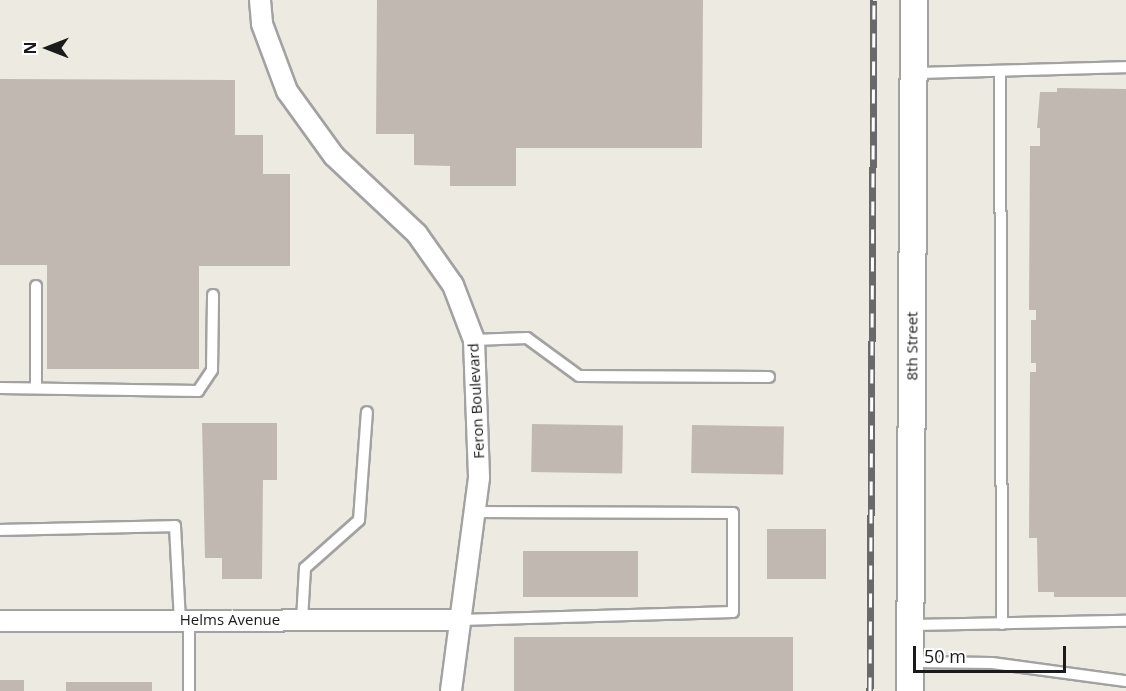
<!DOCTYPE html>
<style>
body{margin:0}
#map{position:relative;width:1126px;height:691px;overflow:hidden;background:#edeae1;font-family:"Open Sans",sans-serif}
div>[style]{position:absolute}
.building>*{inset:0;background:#c1b8b1;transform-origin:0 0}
.roads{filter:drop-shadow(2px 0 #a2a2a2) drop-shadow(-2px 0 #a2a2a2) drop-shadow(0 2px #a2a2a2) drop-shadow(0 -2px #a2a2a2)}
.service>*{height:10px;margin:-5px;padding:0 5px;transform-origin:5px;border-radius:5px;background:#fff}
.minor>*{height:20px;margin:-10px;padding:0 10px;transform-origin:10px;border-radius:10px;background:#fff}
.tertiary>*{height:26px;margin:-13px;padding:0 13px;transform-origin:13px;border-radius:13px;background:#fff}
.rail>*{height:7px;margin-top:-3.5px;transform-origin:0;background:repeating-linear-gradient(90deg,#fff 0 14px,#696969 0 28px);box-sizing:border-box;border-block:2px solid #696969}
span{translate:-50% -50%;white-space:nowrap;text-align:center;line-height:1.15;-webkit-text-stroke:4.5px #fff;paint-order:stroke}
.street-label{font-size:15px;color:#1b1b1b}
.north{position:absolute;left:18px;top:18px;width:60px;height:60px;-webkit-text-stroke:4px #fff;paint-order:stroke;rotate:270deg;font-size:16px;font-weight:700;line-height:24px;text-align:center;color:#1b1b1b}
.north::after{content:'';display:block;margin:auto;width:21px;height:27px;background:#1b1b1b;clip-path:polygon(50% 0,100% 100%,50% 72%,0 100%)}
.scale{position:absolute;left:913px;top:646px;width:153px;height:27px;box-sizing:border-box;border:3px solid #1b1b1b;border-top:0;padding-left:8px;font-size:18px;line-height:21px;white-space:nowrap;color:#1b1b1b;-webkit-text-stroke:4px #fff;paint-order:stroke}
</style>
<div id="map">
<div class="building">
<i style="clip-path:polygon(377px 0,703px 0,702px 148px,516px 148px,516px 186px,450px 186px,450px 166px,414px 165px,414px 134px,376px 134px)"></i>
<i style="clip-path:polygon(0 79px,235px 80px,235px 135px,263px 135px,263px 174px,290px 174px,290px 266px,199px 266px,199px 369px,47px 369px,47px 265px,0 265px)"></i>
<i style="clip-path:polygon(1057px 88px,1126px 89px,1126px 597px,1054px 597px,1054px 592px,1038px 592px,1037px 538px,1029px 538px,1030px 372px,1036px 372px,1036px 363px,1031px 363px,1031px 320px,1036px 320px,1036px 310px,1029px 310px,1030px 146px,1040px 146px,1040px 128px,1037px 128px,1040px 92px,1057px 92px)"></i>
<i style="clip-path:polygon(202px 423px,277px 423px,277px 480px,263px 480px,262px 579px,222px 579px,222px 558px,205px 558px)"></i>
<i style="left:532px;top:424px;width:91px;height:48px;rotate:1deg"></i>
<i style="left:692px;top:425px;width:92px;height:48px;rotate:1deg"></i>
<i style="left:767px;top:529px;width:59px;height:50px"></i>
<i style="left:523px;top:551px;width:115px;height:46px"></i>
<i style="left:514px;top:637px;width:279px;height:54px"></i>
<i style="left:0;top:680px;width:24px;height:11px"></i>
<i style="left:66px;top:682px;width:86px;height:9px"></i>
</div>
<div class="roads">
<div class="service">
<i style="left:1000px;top:71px;width:553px;rotate:89.79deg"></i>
<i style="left:914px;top:73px;width:212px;rotate:-1.6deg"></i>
<i style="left:36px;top:286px;width:102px;rotate:90deg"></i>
<i style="left:474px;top:340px;width:53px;rotate:-2.2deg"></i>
<i style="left:527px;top:338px;width:64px;rotate:36.2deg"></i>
<i style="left:579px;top:376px;width:190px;rotate:0.3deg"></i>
<i style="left:0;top:388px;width:198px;rotate:0.9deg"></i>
<i style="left:198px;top:391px;width:25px;rotate:-56deg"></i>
<i style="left:212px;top:370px;width:75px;rotate:-89.2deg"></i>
<i style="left:0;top:530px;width:175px;rotate:-1.3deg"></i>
<i style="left:175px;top:526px;width:94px;rotate:87deg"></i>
<i style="left:189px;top:620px;width:71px;rotate:90deg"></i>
<i style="left:302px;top:620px;width:52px;rotate:-86.7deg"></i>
<i style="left:305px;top:568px;width:72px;rotate:-41.6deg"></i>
<i style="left:359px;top:520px;width:108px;rotate:-85.8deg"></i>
<i style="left:460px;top:620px;width:273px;rotate:-1.7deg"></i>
<i style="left:733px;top:612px;width:99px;rotate:-90deg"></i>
<i style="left:733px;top:513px;width:257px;rotate:-179.8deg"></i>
<i style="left:911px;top:625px;width:215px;rotate:-1.1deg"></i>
<i style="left:910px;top:662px;width:82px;rotate:0.7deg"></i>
<i style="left:992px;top:663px;width:135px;rotate:7.7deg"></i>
</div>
<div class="minor">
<i style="left:260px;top:0;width:24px;rotate:85deg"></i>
<i style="left:262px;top:24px;width:72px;rotate:69.5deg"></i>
<i style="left:287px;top:91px;width:80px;rotate:54.1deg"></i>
<i style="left:334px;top:156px;width:114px;rotate:43.2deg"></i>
<i style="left:417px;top:234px;width:62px;rotate:54.8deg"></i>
<i style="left:453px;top:285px;width:59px;rotate:69.1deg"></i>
<i style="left:474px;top:340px;width:138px;rotate:87.9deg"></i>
<i style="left:479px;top:478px;width:215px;rotate:97.5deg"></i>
<i style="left:0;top:621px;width:460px;rotate:-0.1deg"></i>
</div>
<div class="tertiary">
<i style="left:910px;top:691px;width:691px;rotate:-89.67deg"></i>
</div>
</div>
<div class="rail">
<i style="left:870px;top:691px;width:691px;rotate:-89.67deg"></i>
</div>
<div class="street-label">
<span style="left:912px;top:346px;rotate:-90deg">8th Street</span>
<span style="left:476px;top:401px;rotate:-93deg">Feron Boulevard</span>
<span style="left:230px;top:620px">Helms Avenue</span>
</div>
<div class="north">N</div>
<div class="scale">50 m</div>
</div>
